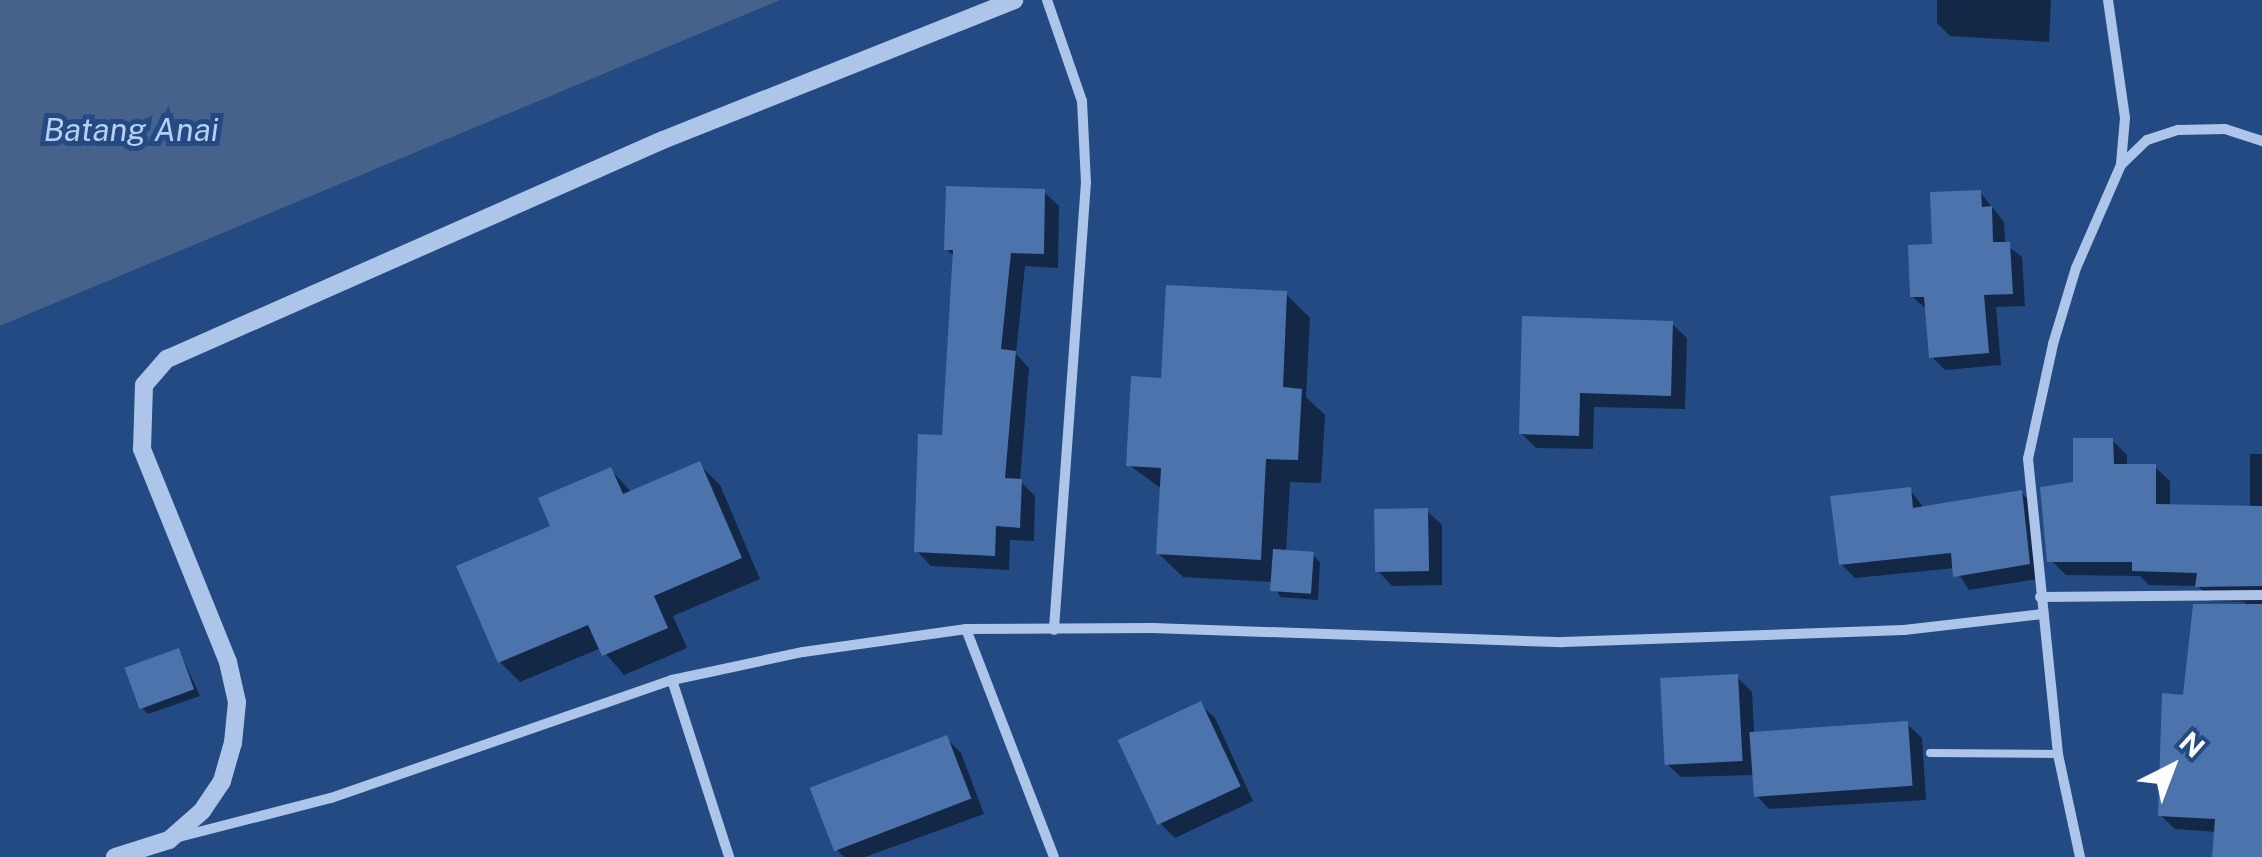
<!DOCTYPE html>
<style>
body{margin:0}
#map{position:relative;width:2262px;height:857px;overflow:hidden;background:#244a83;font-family:"Public Sans",sans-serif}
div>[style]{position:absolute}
.water>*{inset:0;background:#46618a}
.shadow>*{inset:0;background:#0007}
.building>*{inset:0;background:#4c73ab;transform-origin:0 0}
.service>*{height:8px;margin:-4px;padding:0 4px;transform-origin:4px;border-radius:4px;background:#adc5e8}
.minor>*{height:10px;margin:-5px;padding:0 5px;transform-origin:5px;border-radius:5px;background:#adc5e8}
.tertiary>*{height:18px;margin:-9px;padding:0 9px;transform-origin:9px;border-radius:9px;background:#adc5e8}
span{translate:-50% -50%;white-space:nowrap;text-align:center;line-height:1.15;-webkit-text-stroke:10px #244a83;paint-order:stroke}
.water-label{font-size:32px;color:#b8cfef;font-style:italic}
.north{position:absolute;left:2122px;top:717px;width:100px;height:100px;-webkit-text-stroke:8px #244a83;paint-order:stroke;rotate:42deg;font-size:28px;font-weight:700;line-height:40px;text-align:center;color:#fff}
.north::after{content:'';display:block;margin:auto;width:35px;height:45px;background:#fff;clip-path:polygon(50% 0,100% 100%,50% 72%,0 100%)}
</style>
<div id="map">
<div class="water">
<i style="clip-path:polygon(0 0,780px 0,0 326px)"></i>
</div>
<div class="shadow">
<i style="clip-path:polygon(1937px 0,2051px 0,2049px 42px,1950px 36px,1937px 23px)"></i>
<i style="clip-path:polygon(1044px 192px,1059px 206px,1058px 268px,1025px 266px,1016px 354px,1029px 368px,1020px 481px,1035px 496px,1034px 541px,1010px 540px,1009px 570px,931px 566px,917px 551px,944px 437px,955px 257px,946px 249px)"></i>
<i style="clip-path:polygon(1980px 192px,2004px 222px,2005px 244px,2022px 257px,2025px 306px,1996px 307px,2001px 365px,1945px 370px,1932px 357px,1926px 309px,1912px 296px,1935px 246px)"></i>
<i style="clip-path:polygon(1286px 294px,1310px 318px,1306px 397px,1325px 415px,1321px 483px,1290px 482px,1286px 552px,1313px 555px,1320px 562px,1318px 600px,1280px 597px,1273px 582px,1183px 577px,1158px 553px,1162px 489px,1129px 465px,1164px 380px)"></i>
<i style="clip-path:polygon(1672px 324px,1687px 338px,1685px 409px,1594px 407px,1593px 449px,1536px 448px,1521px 433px)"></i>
<i style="clip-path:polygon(2112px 440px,2127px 455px,2127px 466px,2155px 467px,2170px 481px,2170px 506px,2250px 508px,2250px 454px,2262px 454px,2262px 857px,2215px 857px,2217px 832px,2175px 829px,2160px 815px,2185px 697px,2246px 602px,2212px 601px,2198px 586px,2149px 585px,2140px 576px,2066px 575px,2051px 560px,2076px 484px)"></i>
<i style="clip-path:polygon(699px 464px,720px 485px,760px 579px,673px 616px,687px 648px,624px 675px,601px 648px,520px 682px,500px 662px,553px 528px,611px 470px,632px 493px)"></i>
<i style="clip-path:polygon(1910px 490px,1925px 509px,2022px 493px,2036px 507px,2043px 578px,1969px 590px,1955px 568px,1855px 578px,1841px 564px)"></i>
<i style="clip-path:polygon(1427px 511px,1442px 525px,1442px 585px,1392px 586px,1378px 571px)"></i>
<i style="clip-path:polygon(179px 650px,200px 696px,148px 714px,141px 707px)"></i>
<i style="clip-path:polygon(1737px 677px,1752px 692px,1754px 732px,1907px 724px,1922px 738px,1926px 800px,1769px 809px,1755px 794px,1754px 775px,1681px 777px,1666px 763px)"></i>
<i style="clip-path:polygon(1200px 704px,1215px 718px,1253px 801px,1175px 838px,1160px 823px)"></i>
<i style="clip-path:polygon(946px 738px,961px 753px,984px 814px,865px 857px,844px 857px,835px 848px)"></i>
</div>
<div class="building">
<i style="clip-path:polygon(946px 186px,1045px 189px,1044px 254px,1011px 253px,1001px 349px,1016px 351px,1005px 478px,1022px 479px,1020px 528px,996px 526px,995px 556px,914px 552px,918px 434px,942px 435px,953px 250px,944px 250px)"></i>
<i style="clip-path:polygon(1981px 190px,1982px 207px,1992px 206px,1993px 242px,2010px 242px,2013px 294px,1984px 295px,1989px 353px,1929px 358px,1924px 297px,1910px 297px,1908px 245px,1932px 244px,1930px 192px)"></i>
<i style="clip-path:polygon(1166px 285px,1287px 291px,1283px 387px,1302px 389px,1298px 460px,1266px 459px,1261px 560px,1156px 554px,1161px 468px,1126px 466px,1131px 376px,1161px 378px)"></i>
<i style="clip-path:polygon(1522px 316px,1673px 321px,1671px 396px,1580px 393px,1579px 436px,1519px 434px)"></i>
<i style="clip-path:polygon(2073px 438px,2113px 438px,2114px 464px,2156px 464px,2156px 504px,2262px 506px,2262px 586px,2195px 587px,2197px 573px,2132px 571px,2132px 562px,2047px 562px,2040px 487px,2073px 482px)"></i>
<i style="clip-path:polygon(700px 461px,742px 558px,654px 596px,668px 628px,602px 656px,588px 625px,498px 663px,456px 566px,550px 526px,538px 498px,611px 467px,623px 494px)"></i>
<i style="clip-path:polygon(1911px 487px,1913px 508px,2022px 490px,2030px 564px,1953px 577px,1951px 553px,1839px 565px,1830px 496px)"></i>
<i style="left:1428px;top:508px;width:63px;height:54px;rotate:89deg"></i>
<i style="left:1273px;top:549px;width:41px;height:42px;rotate:4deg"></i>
<i style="clip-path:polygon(2193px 604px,2262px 604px,2262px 857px,2212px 857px,2215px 819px,2158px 816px,2162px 693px,2183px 695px)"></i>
<i style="left:179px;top:648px;width:44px;height:58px;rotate:70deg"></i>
<i style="left:1738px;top:674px;width:87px;height:78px;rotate:87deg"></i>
<i style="left:1201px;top:701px;width:94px;height:92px;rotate:65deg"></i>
<i style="left:1908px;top:721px;width:65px;height:159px;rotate:86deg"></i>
<i style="left:947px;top:735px;width:68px;height:147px;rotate:69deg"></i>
</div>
<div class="service">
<i style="left:1930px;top:753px;width:128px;rotate:0.4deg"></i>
</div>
<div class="minor">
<i style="left:1047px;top:0;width:107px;rotate:70.9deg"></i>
<i style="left:1082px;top:101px;width:81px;rotate:87.2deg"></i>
<i style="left:1086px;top:182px;width:449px;rotate:94.1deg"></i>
<i style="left:2108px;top:0;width:119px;rotate:81.8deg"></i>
<i style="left:2125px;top:118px;width:46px;rotate:95deg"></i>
<i style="left:2040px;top:597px;width:222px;rotate:-0.5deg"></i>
<i style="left:966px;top:629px;width:244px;rotate:68.9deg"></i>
<i style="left:672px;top:680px;width:186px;rotate:72.1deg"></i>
<i style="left:175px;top:838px;width:161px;rotate:-14.4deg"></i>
<i style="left:331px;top:798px;width:361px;rotate:-19.1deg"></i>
<i style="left:672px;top:680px;width:134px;rotate:-12.1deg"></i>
<i style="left:803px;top:652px;width:165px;rotate:-8deg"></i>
<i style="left:966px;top:629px;width:186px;rotate:-0.3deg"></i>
<i style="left:1152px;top:628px;width:411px;rotate:2deg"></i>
<i style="left:1563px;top:642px;width:341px;rotate:-2deg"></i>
<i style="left:1904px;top:630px;width:140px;rotate:-6.6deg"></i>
<i style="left:2080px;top:857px;width:105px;rotate:-102.1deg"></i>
<i style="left:2058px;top:754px;width:297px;rotate:-95.8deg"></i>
<i style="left:2028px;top:459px;width:118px;rotate:-77.7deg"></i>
<i style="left:2053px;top:344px;width:79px;rotate:-73.2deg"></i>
<i style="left:2076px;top:268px;width:112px;rotate:-66.4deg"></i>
<i style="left:2121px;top:165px;width:36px;rotate:-44deg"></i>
<i style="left:2147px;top:140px;width:33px;rotate:-18deg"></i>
<i style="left:2178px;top:130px;width:47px;rotate:-1.2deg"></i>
<i style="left:2225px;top:129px;width:39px;rotate:18deg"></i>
</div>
<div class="tertiary">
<i style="left:115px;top:857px;width:57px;rotate:-17.5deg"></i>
<i style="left:169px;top:840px;width:44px;rotate:-41.3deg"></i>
<i style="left:202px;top:811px;width:36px;rotate:-56deg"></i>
<i style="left:222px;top:781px;width:40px;rotate:-74deg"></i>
<i style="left:233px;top:743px;width:41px;rotate:-84.4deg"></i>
<i style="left:237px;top:702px;width:41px;rotate:-102.7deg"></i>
<i style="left:228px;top:662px;width:230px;rotate:-112deg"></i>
<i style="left:142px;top:449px;width:64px;rotate:-88.2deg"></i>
<i style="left:144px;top:385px;width:35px;rotate:-49deg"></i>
<i style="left:167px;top:359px;width:542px;rotate:-23.82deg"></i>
<i style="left:663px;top:140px;width:378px;rotate:-21.7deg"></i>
</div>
<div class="water-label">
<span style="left:131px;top:130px">Batang Anai</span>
</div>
<div class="north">N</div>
</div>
